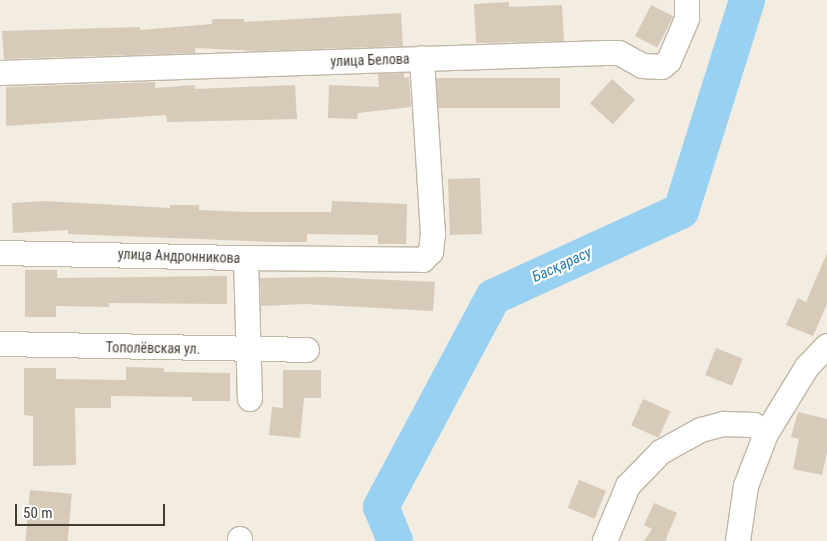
<!DOCTYPE html>
<meta charset="utf-8">
<style>
body{margin:0}
#map{position:relative;width:827px;height:541px;overflow:hidden;background:#f2ece1;font-family:"Roboto Condensed",sans-serif}
div>[style]{position:absolute}
.river>*{height:36px;margin:-18px;padding:0 18px;transform-origin:18px;border-radius:18px;background:#99d1f3}
.building>*{inset:0;background:#d7cab9;transform-origin:0 0}
.roads{filter:drop-shadow(1px 0 #c0b7a7) drop-shadow(-1px 0 #c0b7a7) drop-shadow(0 1px #c0b7a7) drop-shadow(0 -1px #c0b7a7)}
.street>*{height:24px;margin:-12px;padding:0 12px;transform-origin:12px;border-radius:12px;background:#fff}
span{translate:-50% -50%;white-space:nowrap;text-align:center;line-height:1.15;-webkit-text-stroke:4.5px #fff;paint-order:stroke}
.street-label{font-size:14px;color:#433c32}
.water-label{font-size:15px;color:#277cb3;font-style:italic}
.scale{position:absolute;left:15px;top:504px;width:150px;height:22px;box-sizing:border-box;border:2px solid #433c32;border-top:0;padding-left:6px;font-size:15px;line-height:18px;white-space:nowrap;color:#433c32;-webkit-text-stroke:4px #fff;paint-order:stroke}
</style>
<div id="map">
<div class="river">
<i style="left:395px;top:541px;width:37px;rotate:-112deg"></i>
<i style="left:381px;top:507px;width:238px;rotate:-61.9deg"></i>
<i style="left:493px;top:297px;width:207px;rotate:-24.6deg"></i>
<i style="left:681px;top:211px;width:221px;rotate:-72.6deg"></i>
</div>
<div class="building">
<i style="clip-path:polygon(509px 2px,509px 7px,562px 5px,564px 41px,476px 43px,474px 4px)"></i>
<i style="left:651px;top:5px;width:25px;height:35px;rotate:27deg"></i>
<i style="clip-path:polygon(401px 13px,403px 46px,260px 51px,195px 48px,195px 53px,4px 59px,2px 31px,140px 27px,140px 30px,212px 24px,212px 19px,244px 19px,244px 22px)"></i>
<i style="clip-path:polygon(404px 73px,404px 78px,409px 77px,411px 107px,358px 113px,357px 119px,328px 118px,329px 85px,379px 87px,378px 74px)"></i>
<i style="left:437px;top:78px;width:123px;height:30px"></i>
<i style="left:612px;top:79px;width:31px;height:33px;rotate:42deg"></i>
<i style="clip-path:polygon(155px 82px,155px 88px,195px 85px,195px 89px,295px 85px,297px 119px,167px 122px,166px 115px,6px 126px,6px 87px)"></i>
<i style="left:480px;top:178px;width:56px;height:32px;rotate:88deg"></i>
<i style="clip-path:polygon(44px 201px,170px 208px,170px 205px,199px 205px,199px 210px,249px 212px,331px 212px,332px 201px,407px 204px,406px 244px,378px 244px,378px 235px,307px 234px,307px 242px,273px 242px,68px 234px,68px 230px,13px 233px,12px 203px)"></i>
<i style="clip-path:polygon(827px 253px,827px 304px,813px 336px,786px 325px,798px 298px,806px 302px)"></i>
<i style="clip-path:polygon(25px 270px,57px 270px,57px 278px,227px 276px,227px 304px,109px 303px,109px 307px,56px 306px,56px 317px,25px 317px)"></i>
<i style="clip-path:polygon(326px 277px,435px 282px,433px 311px,305px 304px,261px 306px,260px 278px)"></i>
<i style="left:716px;top:348px;width:29px;height:29px;rotate:22deg"></i>
<i style="clip-path:polygon(126px 367px,164px 368px,164px 372px,230px 373px,230px 401px,192px 401px,192px 397px,111px 396px,111px 408px,75px 408px,76px 465px,33px 466px,33px 416px,24px 415px,24px 368px,56px 368px,56px 379px,126px 380px)"></i>
<i style="clip-path:polygon(283px 370px,321px 370px,321px 398px,304px 398px,300px 438px,269px 435px,272px 407px,283px 408px)"></i>
<i style="left:643px;top:399px;width:30px;height:29px;rotate:24deg"></i>
<i style="clip-path:polygon(798px 412px,827px 419px,827px 452px,822px 475px,793px 469px,799px 439px,791px 437px)"></i>
<i style="left:579px;top:480px;width:29px;height:30px;rotate:22deg"></i>
<i style="left:30px;top:490px;width:42px;height:51px;rotate:5deg"></i>
<i style="clip-path:polygon(654px 503px,677px 513px,665px 541px,644px 541px,652px 529px,644px 525px)"></i>
</div>
<div class="roads">
<div class="street">
<i style="left:0;top:73px;width:606px;rotate:-1.89deg"></i>
<i style="left:606px;top:53px;width:13px"></i>
<i style="left:619px;top:53px;width:26px;rotate:29deg"></i>
<i style="left:642px;top:66px;width:20px;rotate:3deg"></i>
<i style="left:662px;top:67px;width:9px;rotate:-41deg"></i>
<i style="left:669px;top:61px;width:46px;rotate:-66.8deg"></i>
<i style="left:687px;top:19px;width:19px;rotate:-90deg"></i>
<i style="left:0;top:253px;width:246px;rotate:1.2deg"></i>
<i style="left:246px;top:258px;width:141px;rotate:88.4deg"></i>
<i style="left:246px;top:258px;width:177px;rotate:0.6deg"></i>
<i style="left:423px;top:260px;width:11px;rotate:-45deg"></i>
<i style="left:431px;top:252px;width:18px;rotate:-84deg"></i>
<i style="left:433px;top:234px;width:176px;rotate:-93.6deg"></i>
<i style="left:0;top:344px;width:307px;rotate:1.1deg"></i>
<i style="left:240px;top:541px;width:2px;rotate:-90deg"></i>
<i style="left:605px;top:541px;width:60px;rotate:-67.3deg"></i>
<i style="left:628px;top:486px;width:47px;rotate:-45.9deg"></i>
<i style="left:661px;top:452px;width:46px;rotate:-28.8deg"></i>
<i style="left:701px;top:430px;width:24px;rotate:-15deg"></i>
<i style="left:724px;top:424px;width:30px;rotate:2deg"></i>
<i style="left:754px;top:425px;width:15px;rotate:37deg"></i>
<i style="left:738px;top:541px;width:56px;rotate:-81.7deg"></i>
<i style="left:746px;top:486px;width:56px;rotate:-69deg"></i>
<i style="left:766px;top:434px;width:79px;rotate:-58.5deg"></i>
<i style="left:807px;top:367px;width:29px;rotate:-46deg"></i>
</div>
</div>
<div class="street-label">
<span style="left:370px;top:60px;rotate:-2deg">улица Белова</span>
<span style="left:179px;top:256px;rotate:2deg">улица Андронникова</span>
<span style="left:153px;top:348px;rotate:1deg">Тополёвская ул.</span>
</div>
<div class="water-label">
<span style="left:562px;top:265px;rotate:-25deg">Басқарасу</span>
</div>
<div class="scale">50 m</div>
</div>
